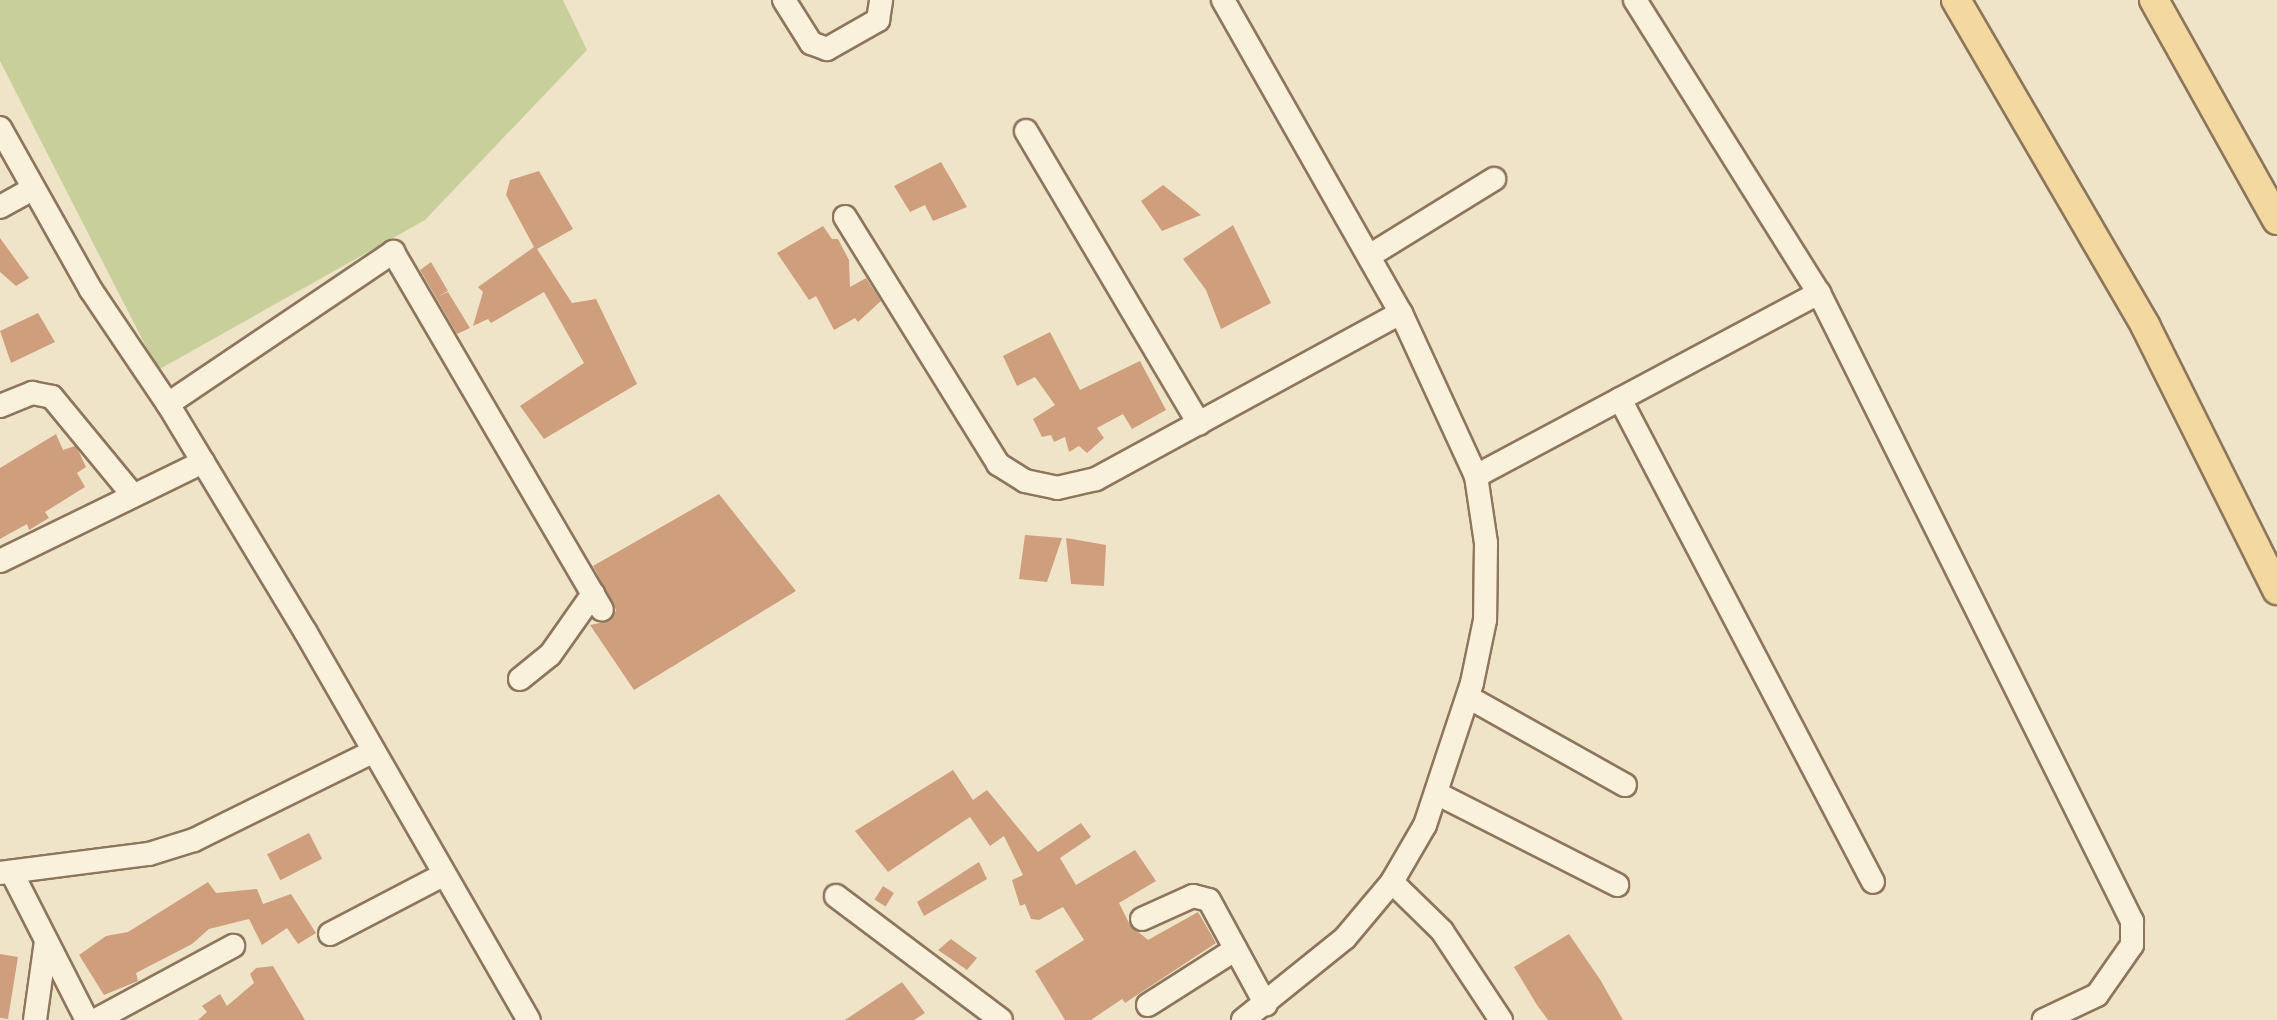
<!DOCTYPE html>
<style>
body{margin:0}
#map{position:relative;width:2277px;height:1020px;overflow:hidden;background:#f0e4c8;font-family:"PT Serif",serif}
div>[style]{position:absolute}
.green>*{inset:0;background:#c9cf9b}
.building>*{inset:0;background:#cf9f7d;transform-origin:0 0}
.roads{filter:drop-shadow(2px 0 #8d765c) drop-shadow(-2px 0 #8d765c) drop-shadow(0 2px #8d765c) drop-shadow(0 -2px #8d765c)}
.minor>*{height:22px;margin:-11px;padding:0 11px;transform-origin:11px;border-radius:11px;background:#faf1dc}
.major>*{height:28px;margin:-14px;padding:0 14px;transform-origin:14px;border-radius:14px;background:#f3d9a0}
span{translate:-50% -50%;white-space:nowrap;text-align:center;line-height:1.15;-webkit-text-stroke:6px #f7eed8;paint-order:stroke}
</style>
<div id="map">
<div class="green">
<i style="clip-path:polygon(0 0,563px 0,587px 50px,425px 220px,158px 370px,0 61px)"></i>
</div>
<div class="building">
<i style="clip-path:polygon(941px 162px,967px 207px,933px 221px,925px 205px,910px 212px,894px 186px)"></i>
<i style="clip-path:polygon(539px 171px,573px 229px,537px 249px,572px 303px,596px 299px,637px 384px,544px 439px,520px 406px,584px 363px,544px 292px,491px 323px,488px 319px,473px 326px,483px 292px,478px 287px,534px 247px,506px 195px,510px 180px)"></i>
<i style="clip-path:polygon(1163px 185px,1201px 215px,1162px 231px,1141px 201px)"></i>
<i style="clip-path:polygon(1233px 225px,1271px 303px,1221px 329px,1206px 290px,1183px 259px)"></i>
<i style="clip-path:polygon(823px 226px,832px 239px,838px 239px,849px 260px,850px 287px,866px 278px,881px 301px,858px 322px,855px 318px,834px 330px,816px 296px,809px 300px,777px 253px)"></i>
<i style="clip-path:polygon(0 238px,29px 278px,16px 286px,0 272px)"></i>
<i style="clip-path:polygon(431px 262px,448px 291px,439px 296px,448px 292px,470px 328px,457px 334px,420px 270px)"></i>
<i style="clip-path:polygon(38px 313px,55px 342px,11px 363px,0 331px)"></i>
<i style="clip-path:polygon(1050px 332px,1080px 390px,1140px 361px,1166px 410px,1132px 429px,1123px 414px,1097px 428px,1104px 438px,1087px 453px,1079px 446px,1069px 452px,1065px 437px,1054px 442px,1051px 435px,1042px 437px,1033px 419px,1055px 405px,1035px 377px,1017px 386px,1003px 356px)"></i>
<i style="clip-path:polygon(56px 434px,63px 450px,75px 446px,79px 452px,86px 467px,77px 473px,85px 487px,45px 512px,49px 518px,29px 530px,27px 524px,0 539px,0 468px)"></i>
<i style="clip-path:polygon(719px 494px,796px 591px,634px 690px,590px 625px,610px 621px,616px 610px,593px 566px)"></i>
<i style="clip-path:polygon(1025px 535px,1062px 538px,1047px 582px,1019px 579px)"></i>
<i style="clip-path:polygon(1066px 538px,1106px 545px,1104px 586px,1071px 584px)"></i>
<i style="clip-path:polygon(953px 770px,973px 800px,987px 790px,1038px 852px,1081px 823px,1091px 837px,1060px 858px,1076px 885px,1135px 850px,1156px 881px,1119px 903px,1130px 925px,1148px 940px,1198px 912px,1216px 943px,1125px 1003px,1122px 999px,1091px 1020px,1065px 1020px,1035px 971px,1084px 940px,1063px 907px,1039px 920px,1031px 919px,1025px 904px,1020px 906px,1012px 880px,1023px 875px,1004px 836px,990px 846px,970px 817px,888px 872px,855px 831px)"></i>
<i style="left:309px;top:833px;width:29px;height:47px;rotate:63deg"></i>
<i style="clip-path:polygon(979px 862px,987px 879px,924px 916px,917px 902px)"></i>
<i style="clip-path:polygon(208px 882px,216px 893px,257px 889px,263px 904px,291px 894px,316px 933px,298px 944px,287px 928px,262px 945px,249px 919px,209px 929px,192px 944px,136px 973px,138px 981px,104px 995px,79px 955px,106px 936px,128px 932px)"></i>
<i style="left:883px;top:886px;width:13px;height:16px;rotate:32deg"></i>
<i style="clip-path:polygon(1569px 934px,1601px 981px,1623px 1020px,1548px 1020px,1537px 1005px,1514px 967px)"></i>
<i style="clip-path:polygon(951px 939px,977px 958px,967px 970px,938px 950px)"></i>
<i style="clip-path:polygon(0 954px,18px 957px,8px 1019px,0 1018px)"></i>
<i style="clip-path:polygon(273px 966px,305px 1020px,198px 1020px,207px 1012px,202px 1006px,220px 994px,227px 1006px,254px 983px,250px 974px,256px 968px)"></i>
<i style="clip-path:polygon(902px 982px,925px 1013px,914px 1020px,845px 1020px)"></i>
</div>
<div class="roads">
<div class="minor">
<i style="left:784px;top:0;width:51px;rotate:57.9deg"></i>
<i style="left:811px;top:43px;width:17px;rotate:21deg"></i>
<i style="left:827px;top:49px;width:59px;rotate:-29.6deg"></i>
<i style="left:878px;top:20px;width:20px;rotate:-81deg"></i>
<i style="left:1223px;top:0;width:360px;rotate:60.4deg"></i>
<i style="left:1401px;top:313px;width:179px;rotate:65.3deg"></i>
<i style="left:1476px;top:476px;width:68px;rotate:81.5deg"></i>
<i style="left:1486px;top:543px;width:77px;rotate:90.7deg"></i>
<i style="left:1485px;top:620px;width:64px;rotate:101.7deg"></i>
<i style="left:1472px;top:683px;width:150px;rotate:108.3deg"></i>
<i style="left:1425px;top:825px;width:66px;rotate:120.1deg"></i>
<i style="left:1392px;top:882px;width:73px;rotate:130deg"></i>
<i style="left:1345px;top:938px;width:131px;rotate:141.2deg"></i>
<i style="left:1635px;top:0;width:346px;rotate:57.9deg"></i>
<i style="left:1819px;top:293px;width:702px;rotate:63.51deg"></i>
<i style="left:2132px;top:921px;width:24px;rotate:90deg"></i>
<i style="left:2132px;top:945px;width:61px;rotate:125deg"></i>
<i style="left:2097px;top:995px;width:59px;rotate:154.7deg"></i>
<i style="left:0;top:128px;width:186px;rotate:60.7deg"></i>
<i style="left:91px;top:290px;width:138px;rotate:56deg"></i>
<i style="left:168px;top:404px;width:265px;rotate:58.9deg"></i>
<i style="left:305px;top:631px;width:449px;rotate:60.1deg"></i>
<i style="left:1026px;top:131px;width:340px;rotate:59.4deg"></i>
<i style="left:0;top:207px;width:37px;rotate:-29deg"></i>
<i style="left:845px;top:217px;width:291px;rotate:58.2deg"></i>
<i style="left:998px;top:464px;width:32px;rotate:32deg"></i>
<i style="left:1025px;top:481px;width:33px;rotate:12deg"></i>
<i style="left:1057px;top:488px;width:40px;rotate:-13deg"></i>
<i style="left:1096px;top:479px;width:347px;rotate:-28.6deg"></i>
<i style="left:1369px;top:256px;width:147px;rotate:-31.6deg"></i>
<i style="left:1620px;top:399px;width:545px;rotate:62.35deg"></i>
<i style="left:168px;top:404px;width:272px;rotate:-34deg"></i>
<i style="left:393px;top:252px;width:414px;rotate:59.7deg"></i>
<i style="left:0;top:406px;width:35px;rotate:-22deg"></i>
<i style="left:32px;top:393px;width:20px;rotate:11deg"></i>
<i style="left:52px;top:397px;width:124px;rotate:50.5deg"></i>
<i style="left:1476px;top:476px;width:389px;rotate:-28.1deg"></i>
<i style="left:0;top:561px;width:226px;rotate:-26deg"></i>
<i style="left:520px;top:679px;width:38px;rotate:-39deg"></i>
<i style="left:550px;top:655px;width:75px;rotate:-54.8deg"></i>
<i style="left:1468px;top:697px;width:180px;rotate:29.3deg"></i>
<i style="left:1438px;top:794px;width:201px;rotate:26.9deg"></i>
<i style="left:0;top:873px;width:150px;rotate:-7.3deg"></i>
<i style="left:149px;top:854px;width:47px;rotate:-17.3deg"></i>
<i style="left:194px;top:840px;width:196px;rotate:-26.3deg"></i>
<i style="left:12px;top:873px;width:165px;rotate:63deg"></i>
<i style="left:1392px;top:882px;width:70px;rotate:44.4deg"></i>
<i style="left:1442px;top:931px;width:107px;rotate:56.5deg"></i>
<i style="left:836px;top:896px;width:206px;rotate:36.9deg"></i>
<i style="left:1142px;top:919px;width:56px;rotate:-24.3deg"></i>
<i style="left:1193px;top:896px;width:16px;rotate:14deg"></i>
<i style="left:1209px;top:900px;width:119px;rotate:61.5deg"></i>
<i style="left:330px;top:934px;width:127px;rotate:-27.6deg"></i>
<i style="left:1148px;top:1005px;width:104px;rotate:-32.5deg"></i>
<i style="left:35px;top:1020px;width:80px;rotate:-82.1deg"></i>
<i style="left:96px;top:1020px;width:156px;rotate:-28.4deg"></i>
</div>
<div class="major">
<i style="left:1956px;top:0;width:378px;rotate:59.8deg"></i>
<i style="left:2146px;top:327px;width:294px;rotate:63.5deg"></i>
<i style="left:2154px;top:0;width:252px;rotate:60.8deg"></i>
</div>
</div>
</div>
